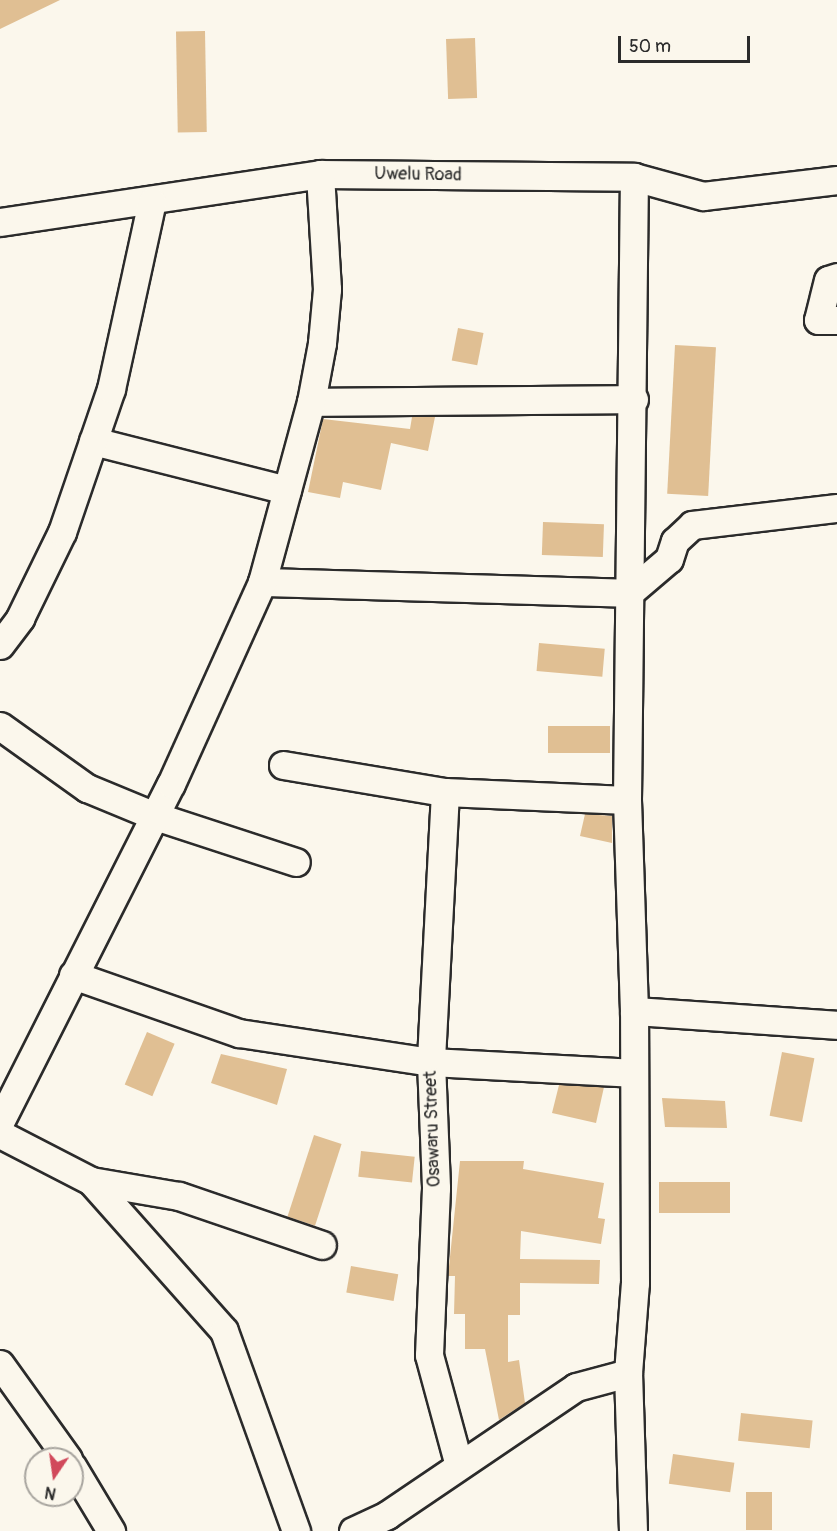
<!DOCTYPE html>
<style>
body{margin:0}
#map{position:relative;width:837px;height:1531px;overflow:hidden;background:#fbf7ec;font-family:Pangolin,sans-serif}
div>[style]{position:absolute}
.building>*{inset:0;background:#e0bf93;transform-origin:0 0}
.roads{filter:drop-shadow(2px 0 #2b2b2b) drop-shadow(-2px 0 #2b2b2b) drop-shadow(0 2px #2b2b2b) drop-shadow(0 -2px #2b2b2b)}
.minor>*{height:27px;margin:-13.5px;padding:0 13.5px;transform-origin:13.5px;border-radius:13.5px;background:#fbf7ec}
span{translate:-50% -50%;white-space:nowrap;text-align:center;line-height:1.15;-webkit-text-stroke:4.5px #fbf7ec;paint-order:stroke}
.street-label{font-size:18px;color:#2b2b2b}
.north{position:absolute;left:24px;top:1447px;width:60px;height:60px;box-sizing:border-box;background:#fbf7ec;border:2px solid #a8a59f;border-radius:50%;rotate:193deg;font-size:16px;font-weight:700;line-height:24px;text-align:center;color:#2b2b2b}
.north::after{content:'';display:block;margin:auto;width:21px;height:27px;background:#d1495b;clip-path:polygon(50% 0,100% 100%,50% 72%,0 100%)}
.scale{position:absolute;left:618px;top:36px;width:132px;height:27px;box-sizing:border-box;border:3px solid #2b2b2b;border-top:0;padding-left:8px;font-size:18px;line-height:21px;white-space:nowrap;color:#2b2b2b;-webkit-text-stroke:4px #fbf7ec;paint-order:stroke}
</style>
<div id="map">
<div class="building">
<i style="clip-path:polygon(0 0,60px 0,0 29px)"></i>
<i style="left:205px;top:31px;width:101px;height:29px;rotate:89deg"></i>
<i style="left:475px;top:38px;width:60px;height:29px;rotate:88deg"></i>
<i style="left:458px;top:328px;width:26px;height:33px;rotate:11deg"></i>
<i style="left:675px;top:345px;width:41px;height:149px;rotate:3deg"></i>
<i style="clip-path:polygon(412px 417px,435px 417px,428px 451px,391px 443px,381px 490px,343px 482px,340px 498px,308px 492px,323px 419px,410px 429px)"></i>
<i style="left:543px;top:522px;width:61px;height:33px;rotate:2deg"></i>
<i style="left:539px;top:643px;width:66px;height:28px;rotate:5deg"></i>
<i style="left:610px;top:726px;width:27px;height:62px;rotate:90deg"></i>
<i style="clip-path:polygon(585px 814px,612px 816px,612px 843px,580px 836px)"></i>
<i style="left:147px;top:1032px;width:30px;height:57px;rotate:23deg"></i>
<i style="left:782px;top:1052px;width:33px;height:65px;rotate:11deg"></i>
<i style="clip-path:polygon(221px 1054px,287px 1069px,277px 1105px,211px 1083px)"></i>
<i style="clip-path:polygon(559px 1085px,604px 1087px,596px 1123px,552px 1113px)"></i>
<i style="clip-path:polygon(662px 1098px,725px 1101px,727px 1128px,665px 1127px)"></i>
<i style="left:314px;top:1135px;width:29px;height:86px;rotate:18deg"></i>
<i style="left:361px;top:1151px;width:54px;height:26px;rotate:6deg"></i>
<i style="clip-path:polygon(460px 1161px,524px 1161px,523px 1169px,604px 1183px,598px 1218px,605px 1219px,601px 1244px,521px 1231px,520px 1259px,600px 1260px,599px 1284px,520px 1283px,520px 1315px,508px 1315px,508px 1362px,519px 1360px,525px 1403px,499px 1420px,485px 1349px,465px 1349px,465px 1314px,454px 1314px,455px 1276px,448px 1276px)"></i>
<i style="left:730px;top:1182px;width:31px;height:71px;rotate:90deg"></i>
<i style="left:351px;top:1266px;width:48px;height:27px;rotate:10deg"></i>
<i style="left:741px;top:1413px;width:72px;height:28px;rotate:6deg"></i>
<i style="left:673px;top:1454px;width:62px;height:30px;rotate:8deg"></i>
<i style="left:746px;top:1492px;width:26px;height:38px"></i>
</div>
<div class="roads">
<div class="minor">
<i style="left:0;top:222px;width:324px;rotate:-8.5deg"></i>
<i style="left:320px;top:174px;width:314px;rotate:0.5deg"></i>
<i style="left:634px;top:177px;width:72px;rotate:15.4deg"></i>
<i style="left:703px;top:196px;width:135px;rotate:-6.8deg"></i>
<i style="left:837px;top:277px;width:9px;rotate:162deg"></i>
<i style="left:828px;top:280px;width:41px;rotate:104deg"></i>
<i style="left:818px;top:320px;width:19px"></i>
<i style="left:311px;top:402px;width:323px;rotate:-0.5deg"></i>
<i style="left:93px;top:441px;width:200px;rotate:14.2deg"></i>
<i style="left:262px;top:582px;width:367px;rotate:1.7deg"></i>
<i style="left:629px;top:593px;width:52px;rotate:-40.4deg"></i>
<i style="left:669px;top:559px;width:19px;rotate:-72deg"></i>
<i style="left:675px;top:541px;width:23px;rotate:-43deg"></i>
<i style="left:692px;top:525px;width:146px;rotate:-6.7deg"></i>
<i style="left:0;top:645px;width:34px;rotate:-53deg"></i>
<i style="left:20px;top:618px;width:96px;rotate:-64deg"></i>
<i style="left:62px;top:532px;width:151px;rotate:-71.1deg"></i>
<i style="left:111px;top:389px;width:192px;rotate:-77.7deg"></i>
<i style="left:0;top:726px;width:107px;rotate:35.5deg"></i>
<i style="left:87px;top:788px;width:74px;rotate:22.4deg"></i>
<i style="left:155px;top:816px;width:148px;rotate:18.1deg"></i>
<i style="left:283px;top:765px;width:164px;rotate:9.5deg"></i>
<i style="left:445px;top:792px;width:182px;rotate:2.5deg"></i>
<i style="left:445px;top:792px;width:270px;rotate:93deg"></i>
<i style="left:431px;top:1062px;width:126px;rotate:87.7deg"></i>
<i style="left:436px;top:1188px;width:167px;rotate:92.4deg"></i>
<i style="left:429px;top:1355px;width:111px;rotate:74.8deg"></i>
<i style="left:73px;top:975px;width:176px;rotate:19.3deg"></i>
<i style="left:239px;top:1033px;width:194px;rotate:8.6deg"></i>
<i style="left:431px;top:1062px;width:200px;rotate:3.1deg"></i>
<i style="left:634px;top:1011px;width:203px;rotate:3.9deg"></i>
<i style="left:0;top:1122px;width:379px;rotate:-63.2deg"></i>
<i style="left:171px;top:784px;width:222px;rotate:-65.7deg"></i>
<i style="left:262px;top:582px;width:187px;rotate:-74.8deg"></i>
<i style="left:311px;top:402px;width:60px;rotate:-79.4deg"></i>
<i style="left:322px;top:343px;width:54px;rotate:-84.7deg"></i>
<i style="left:327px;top:289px;width:115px;rotate:-93.5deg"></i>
<i style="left:0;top:1134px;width:102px;rotate:27.3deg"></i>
<i style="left:91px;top:1181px;width:200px;rotate:48.4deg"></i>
<i style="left:224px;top:1331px;width:213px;rotate:70.2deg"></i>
<i style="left:91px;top:1181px;width:89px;rotate:9.7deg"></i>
<i style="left:179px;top:1196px;width:151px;rotate:18.9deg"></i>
<i style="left:0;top:1364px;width:117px;rotate:54.4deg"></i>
<i style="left:72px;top:1466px;width:76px;rotate:59deg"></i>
<i style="left:353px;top:1531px;width:38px;rotate:-25deg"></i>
<i style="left:387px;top:1515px;width:228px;rotate:-34.1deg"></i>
<i style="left:576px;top:1387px;width:54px;rotate:-15.1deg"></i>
<i style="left:633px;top:1531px;width:158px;rotate:-91.8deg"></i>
<i style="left:628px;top:1373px;width:90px;rotate:-85.6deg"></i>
<i style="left:635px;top:1283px;width:272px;rotate:-90.2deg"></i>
<i style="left:634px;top:1011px;width:211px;rotate:-91.9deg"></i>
<i style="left:627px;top:800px;width:623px;rotate:-89.36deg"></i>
</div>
</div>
<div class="street-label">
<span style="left:418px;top:175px;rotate:1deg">Uwelu Road</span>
<span style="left:433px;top:1129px;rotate:-92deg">Osawaru Street</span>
</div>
<div class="north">N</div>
<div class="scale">50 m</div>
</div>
